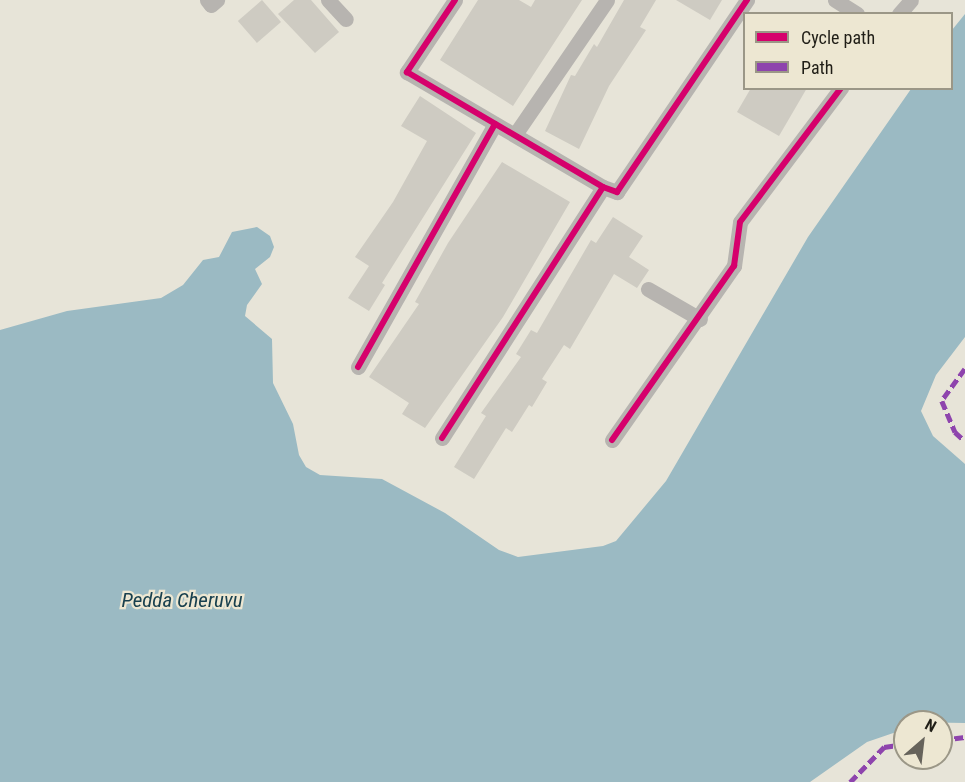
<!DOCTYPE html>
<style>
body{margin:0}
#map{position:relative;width:965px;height:782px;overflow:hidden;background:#e7e4d8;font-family:"Roboto Condensed",sans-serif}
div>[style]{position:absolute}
.water>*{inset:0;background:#9bbac3}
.building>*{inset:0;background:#cecbc2;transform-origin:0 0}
.street>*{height:15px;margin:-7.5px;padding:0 7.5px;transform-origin:7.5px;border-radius:7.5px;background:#b7b4b0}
.quiet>*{height:4.5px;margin-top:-2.25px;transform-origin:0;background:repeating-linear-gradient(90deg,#8e44ad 0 9px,transparent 0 13.5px)}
.cycleway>*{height:6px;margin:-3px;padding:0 3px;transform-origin:3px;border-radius:3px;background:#d6006c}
span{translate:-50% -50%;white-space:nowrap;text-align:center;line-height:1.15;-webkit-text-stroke:4.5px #ede7d2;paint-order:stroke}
.water-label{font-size:21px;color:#18404e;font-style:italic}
.legend{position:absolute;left:743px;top:12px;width:210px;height:78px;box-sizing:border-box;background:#ede7d2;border:2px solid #9b9787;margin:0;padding:8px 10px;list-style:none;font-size:18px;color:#201e17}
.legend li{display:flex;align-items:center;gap:12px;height:30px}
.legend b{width:30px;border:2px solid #9b9787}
.north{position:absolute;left:893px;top:710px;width:60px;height:60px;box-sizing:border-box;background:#ede7d2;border:2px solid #9b9787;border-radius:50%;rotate:28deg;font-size:16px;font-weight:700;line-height:24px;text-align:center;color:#201e17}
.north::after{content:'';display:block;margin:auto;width:21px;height:27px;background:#66635b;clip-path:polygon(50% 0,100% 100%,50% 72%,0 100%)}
</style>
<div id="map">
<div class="water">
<i style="clip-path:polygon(965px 14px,965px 337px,936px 375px,921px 411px,933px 436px,965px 464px,965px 723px,905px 722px,905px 729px,867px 742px,810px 782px,0 782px,0 330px,67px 311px,161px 298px,183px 285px,203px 260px,219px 257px,232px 232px,257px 227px,270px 236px,274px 247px,270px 257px,255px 269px,262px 284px,247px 305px,245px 316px,272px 339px,273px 383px,293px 424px,299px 455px,306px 467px,320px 475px,382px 479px,445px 513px,499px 550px,518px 557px,603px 546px,616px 541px,666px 481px,808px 237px,911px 89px,952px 88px,952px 30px)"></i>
</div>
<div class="building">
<i style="left:262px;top:0;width:29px;height:32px;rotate:49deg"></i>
<i style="clip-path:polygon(294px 0,311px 0,339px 32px,315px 53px,278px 14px)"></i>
<i style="clip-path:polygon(478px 0,519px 0,531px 7px,535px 0,582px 0,513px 106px,440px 60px)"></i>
<i style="clip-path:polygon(624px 0,656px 0,640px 27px,646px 30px,609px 86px,579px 149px,545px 131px,571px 75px,575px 76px,594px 44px,597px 47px)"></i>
<i style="clip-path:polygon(676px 0,722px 0,710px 20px)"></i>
<i style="clip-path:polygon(751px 88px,807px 88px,779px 136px,737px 112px)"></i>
<i style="clip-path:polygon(420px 96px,476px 133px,382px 283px,385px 285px,369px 311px,348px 298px,369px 266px,355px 257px,393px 202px,427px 141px,401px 126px)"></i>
<i style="clip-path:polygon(502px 162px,570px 202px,503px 317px,425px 428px,402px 414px,409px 403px,369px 377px,419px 304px,415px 302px,448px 243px)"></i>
<i style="clip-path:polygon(613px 217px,643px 236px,629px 257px,649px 270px,637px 288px,614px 274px,570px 349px,564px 345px,542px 379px,547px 382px,532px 407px,529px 405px,512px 432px,506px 428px,474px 479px,454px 467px,486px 416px,481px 413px,521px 357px,516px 354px,531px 330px,537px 333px,591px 240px,596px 243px)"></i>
</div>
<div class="street">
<i style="left:207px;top:0;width:6px;rotate:51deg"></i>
<i style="left:211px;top:5px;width:8px;rotate:-40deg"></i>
<i style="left:328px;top:0;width:26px;rotate:47deg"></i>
<i style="left:455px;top:0;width:87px;rotate:123.7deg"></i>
<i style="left:407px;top:72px;width:227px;rotate:30.4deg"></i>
<i style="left:835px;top:0;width:26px;rotate:32deg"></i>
<i style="left:899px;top:14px;width:18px;rotate:-49deg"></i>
<i style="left:516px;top:133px;width:161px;rotate:-55.6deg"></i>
<i style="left:648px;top:289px;width:60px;rotate:30deg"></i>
<i style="left:358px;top:367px;width:279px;rotate:-60.6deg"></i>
<i style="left:442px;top:438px;width:298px;rotate:-57.3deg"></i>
<i style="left:603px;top:187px;width:15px;rotate:20deg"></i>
<i style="left:617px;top:192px;width:232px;rotate:-55.9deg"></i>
<i style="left:612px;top:440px;width:213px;rotate:-55deg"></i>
<i style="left:734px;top:266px;width:44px;rotate:-82.2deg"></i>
<i style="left:740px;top:222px;width:168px;rotate:-53deg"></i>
</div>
<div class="quiet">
<i style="left:965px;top:369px;width:39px;rotate:126deg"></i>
<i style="left:942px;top:401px;width:34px;rotate:67deg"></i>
<i style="left:955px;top:432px;width:13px;rotate:42deg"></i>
<i style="left:941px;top:740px;width:24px;rotate:-7deg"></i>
<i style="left:850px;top:782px;width:49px;rotate:-45.8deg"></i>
<i style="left:884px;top:747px;width:21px;rotate:-8deg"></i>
</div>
<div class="cycleway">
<i style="left:455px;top:0;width:87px;rotate:123.7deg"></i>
<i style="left:407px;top:72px;width:227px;rotate:30.4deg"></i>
<i style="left:358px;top:367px;width:279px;rotate:-60.6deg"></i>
<i style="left:442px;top:438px;width:298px;rotate:-57.3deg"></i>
<i style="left:603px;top:187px;width:15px;rotate:20deg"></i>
<i style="left:617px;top:192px;width:232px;rotate:-55.9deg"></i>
<i style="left:612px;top:440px;width:213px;rotate:-55deg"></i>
<i style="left:734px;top:266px;width:44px;rotate:-82.2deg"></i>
<i style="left:740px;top:222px;width:168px;rotate:-53deg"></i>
</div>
<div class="water-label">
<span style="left:182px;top:600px">Pedda Cheruvu</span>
</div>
<ul class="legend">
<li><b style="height:8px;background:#d6006c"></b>Cycle path</li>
<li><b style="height:8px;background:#8e44ad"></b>Path</li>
</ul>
<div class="north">N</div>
</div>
